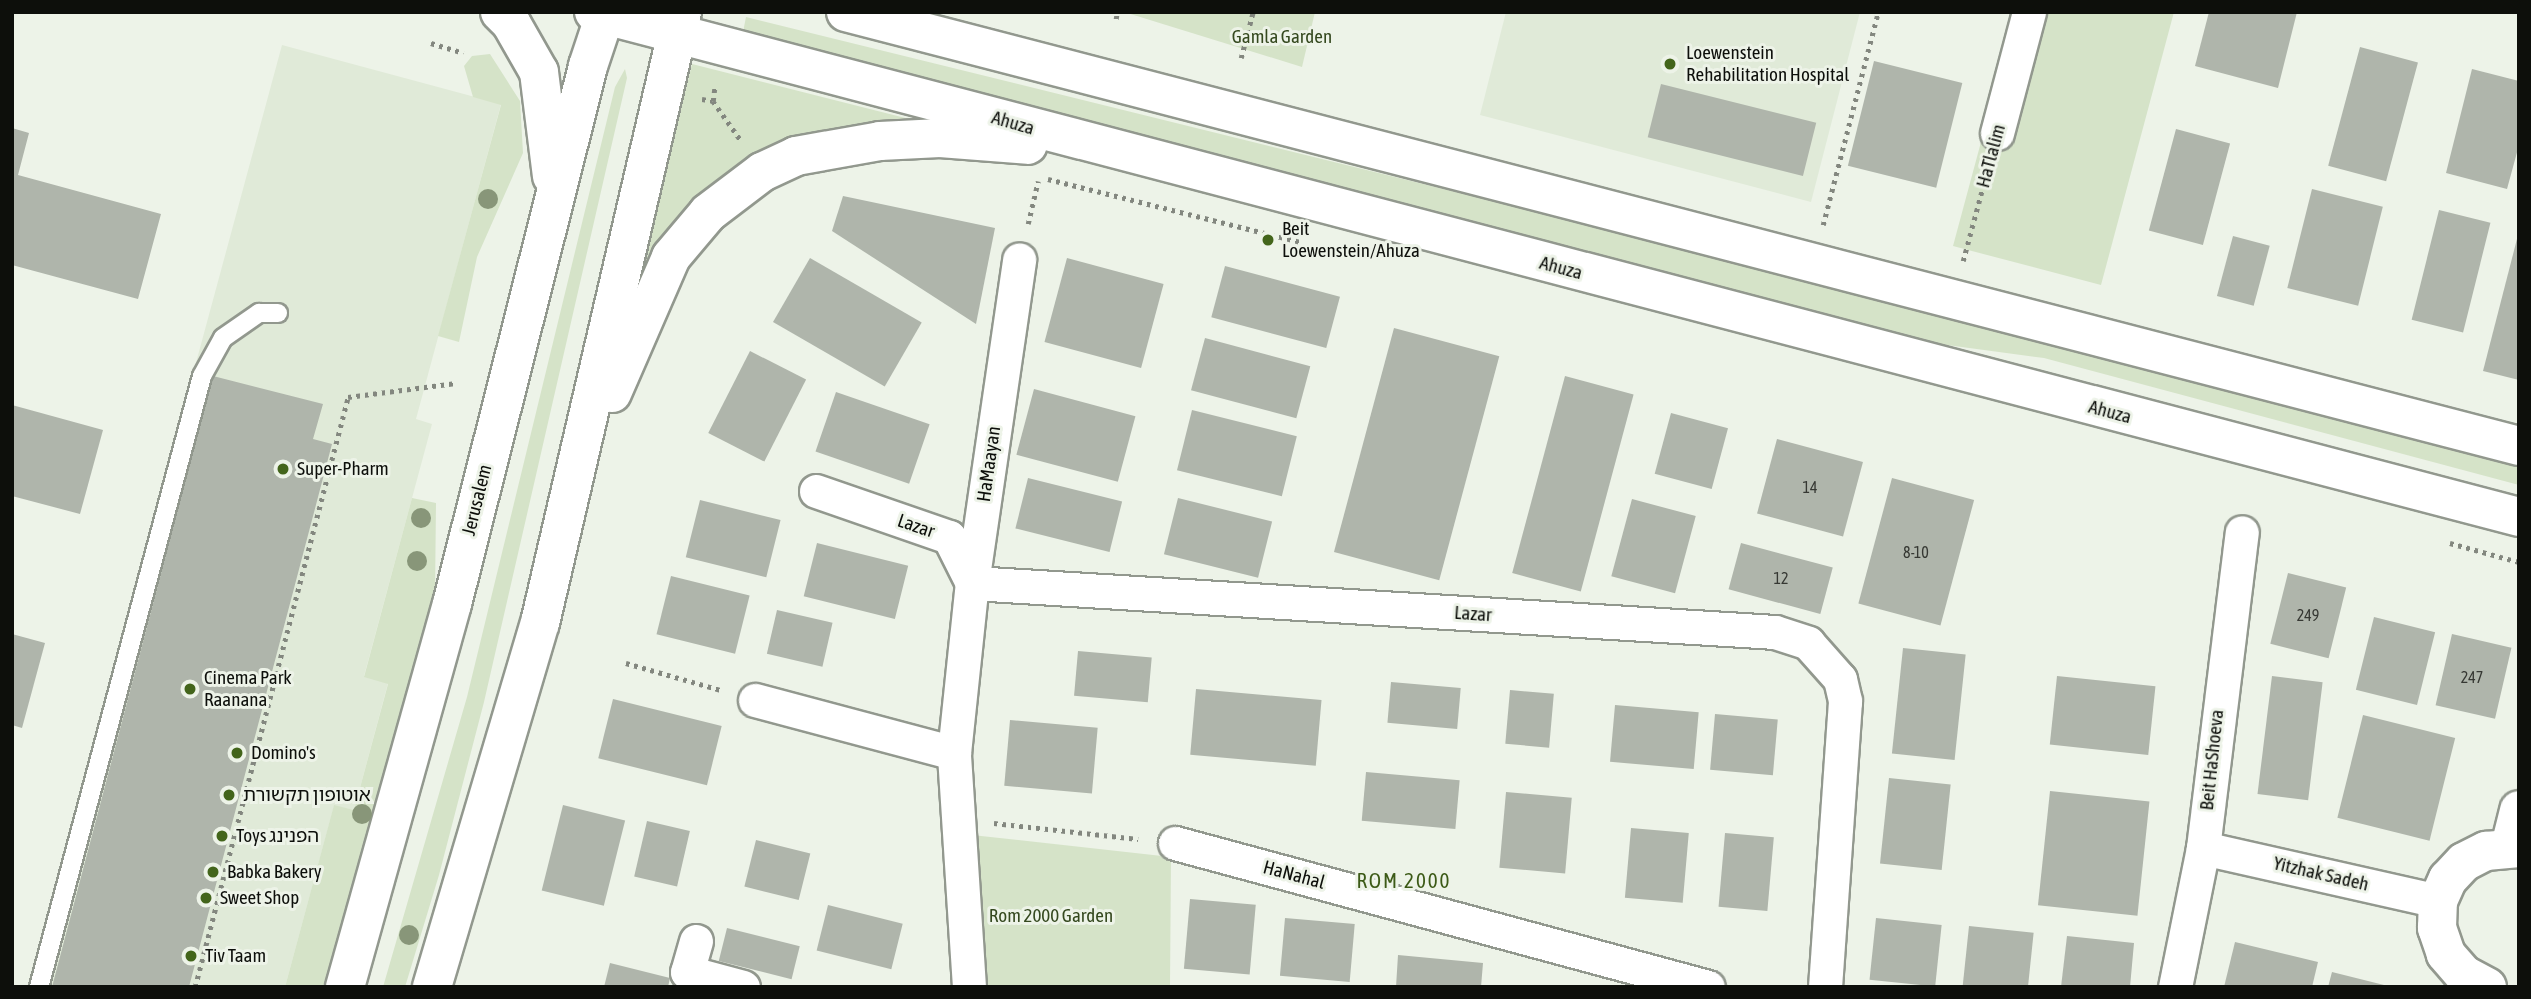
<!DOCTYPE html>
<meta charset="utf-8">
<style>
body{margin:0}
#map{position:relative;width:2531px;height:999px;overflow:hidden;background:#edf3e8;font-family:"Asap Condensed","Noto Sans Hebrew",sans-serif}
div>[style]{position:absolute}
.built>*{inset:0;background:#e0ead8}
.green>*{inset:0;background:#d5e3c8}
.building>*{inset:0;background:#afb5ab;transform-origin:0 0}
.path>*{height:4.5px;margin-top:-2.25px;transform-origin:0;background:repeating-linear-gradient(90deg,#83877f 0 3.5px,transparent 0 8.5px)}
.roads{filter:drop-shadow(2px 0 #92988e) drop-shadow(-2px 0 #92988e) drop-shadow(0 2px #92988e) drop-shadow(0 -2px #92988e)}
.lane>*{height:18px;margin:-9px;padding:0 9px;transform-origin:9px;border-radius:9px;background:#fff}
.street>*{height:33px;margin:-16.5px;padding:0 16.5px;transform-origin:16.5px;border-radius:16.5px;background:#fff}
.secondary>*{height:38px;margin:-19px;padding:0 19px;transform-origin:19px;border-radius:19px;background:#fff}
.trees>*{width:20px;height:20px;margin:-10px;border-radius:50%;background:#889679}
.dots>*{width:19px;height:19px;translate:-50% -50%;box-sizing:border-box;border:4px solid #edf3e8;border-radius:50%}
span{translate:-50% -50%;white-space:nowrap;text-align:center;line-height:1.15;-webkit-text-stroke:6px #edf3e8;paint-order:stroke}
.number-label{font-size:16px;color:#363833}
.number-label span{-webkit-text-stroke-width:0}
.park-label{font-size:19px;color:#35491f}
.poi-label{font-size:19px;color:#0d0f0b}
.left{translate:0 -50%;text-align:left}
.street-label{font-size:19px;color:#0d0f0b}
.neighbourhood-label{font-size:21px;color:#3c5a17;letter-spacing:2px}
.frame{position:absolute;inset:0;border:14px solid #0d0f0b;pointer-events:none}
</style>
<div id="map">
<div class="built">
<i style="clip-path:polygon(1506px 12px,1860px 12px,1811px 202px,1480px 115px)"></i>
<i style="clip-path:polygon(282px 45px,501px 104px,416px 419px,432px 424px,364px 676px,388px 683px,354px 810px,334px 806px,285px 987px,27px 987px)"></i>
</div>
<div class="green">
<i style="clip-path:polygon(1124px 12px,1315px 12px,1302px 67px)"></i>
<i style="clip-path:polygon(2016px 12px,2174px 12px,2101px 285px,1953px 246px)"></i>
<i style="clip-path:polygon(746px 17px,1529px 210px,2519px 465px,2519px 485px,2044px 358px,1910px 340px,742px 37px)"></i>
<i style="clip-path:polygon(490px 54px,520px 101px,523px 153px,477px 257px,459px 342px,438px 336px,501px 105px,473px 97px,464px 66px,472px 56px)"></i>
<i style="clip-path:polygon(692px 64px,933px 125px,895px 124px,665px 242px,639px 280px)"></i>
<i style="clip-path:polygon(625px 69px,627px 78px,484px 702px,439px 875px,405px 987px,383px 987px,467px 697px,615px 87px)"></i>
<i style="clip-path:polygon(412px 498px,436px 503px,435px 595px,425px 656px,323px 987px,285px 987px,334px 805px,354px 810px,388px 684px,364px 677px)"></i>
<i style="clip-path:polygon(972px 835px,1171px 857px,1170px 987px,981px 987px)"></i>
</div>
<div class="building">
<i style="clip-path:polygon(2209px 12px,2297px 12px,2278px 88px,2195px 66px)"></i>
<i style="left:2360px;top:47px;width:60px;height:123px;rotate:15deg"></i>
<i style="left:1874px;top:61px;width:91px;height:108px;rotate:14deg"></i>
<i style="clip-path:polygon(2472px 69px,2519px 81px,2519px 145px,2507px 189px,2446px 173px)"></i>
<i style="left:1661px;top:84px;width:160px;height:55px;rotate:14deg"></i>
<i style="clip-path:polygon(12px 128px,29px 133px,18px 175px,161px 214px,138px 299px,12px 265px)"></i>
<i style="left:2176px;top:129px;width:56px;height:105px;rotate:15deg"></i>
<i style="left:2312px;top:189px;width:73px;height:102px;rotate:14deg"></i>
<i style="clip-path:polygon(843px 196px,995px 228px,976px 324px,832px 231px)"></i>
<i style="left:2439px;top:210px;width:53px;height:113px;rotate:14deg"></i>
<i style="clip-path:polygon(2518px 235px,2519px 235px,2519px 380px,2483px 371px)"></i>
<i style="left:2233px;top:236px;width:38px;height:62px;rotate:15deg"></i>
<i style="left:810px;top:258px;width:129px;height:74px;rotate:30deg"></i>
<i style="left:1067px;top:258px;width:100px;height:87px;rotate:15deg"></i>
<i style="left:1225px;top:266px;width:119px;height:53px;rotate:15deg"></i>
<i style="left:1394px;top:328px;width:109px;height:232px;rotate:15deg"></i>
<i style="left:1205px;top:338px;width:109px;height:54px;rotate:15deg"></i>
<i style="left:750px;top:351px;width:63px;height:92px;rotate:27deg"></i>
<i style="clip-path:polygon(213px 376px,323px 404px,313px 439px,332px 444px,189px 987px,52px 987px)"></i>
<i style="left:1565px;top:376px;width:71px;height:204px;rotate:15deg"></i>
<i style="left:1034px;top:389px;width:105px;height:68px;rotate:15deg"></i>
<i style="left:836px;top:392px;width:99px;height:63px;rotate:19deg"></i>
<i style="clip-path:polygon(12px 405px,103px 430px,80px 514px,12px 496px)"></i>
<i style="left:1192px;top:410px;width:108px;height:62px;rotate:14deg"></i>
<i style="left:1671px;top:413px;width:59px;height:63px;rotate:15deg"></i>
<i style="left:1777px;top:439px;width:89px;height:77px;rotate:15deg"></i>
<i style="left:1028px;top:478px;width:97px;height:52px;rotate:14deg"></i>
<i style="left:1892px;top:478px;width:85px;height:130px;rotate:15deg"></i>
<i style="left:1178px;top:498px;width:97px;height:58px;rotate:14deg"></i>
<i style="left:1632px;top:499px;width:66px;height:80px;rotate:15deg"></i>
<i style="left:700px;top:500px;width:83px;height:59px;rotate:14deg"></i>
<i style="left:817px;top:543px;width:94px;height:55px;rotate:14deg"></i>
<i style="left:1741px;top:543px;width:95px;height:48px;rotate:15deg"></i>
<i style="left:2288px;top:573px;width:60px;height:73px;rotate:14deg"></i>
<i style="left:671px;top:576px;width:81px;height:60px;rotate:14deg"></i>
<i style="left:777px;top:610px;width:57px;height:45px;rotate:13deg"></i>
<i style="left:2374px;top:617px;width:63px;height:75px;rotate:14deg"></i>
<i style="clip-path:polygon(12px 634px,45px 643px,22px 728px,12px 725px)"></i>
<i style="left:2452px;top:634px;width:61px;height:73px;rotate:13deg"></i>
<i style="left:1903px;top:648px;width:63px;height:106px;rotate:6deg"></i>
<i style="left:1078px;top:651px;width:74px;height:45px;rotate:5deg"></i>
<i style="left:2057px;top:676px;width:99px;height:69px;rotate:6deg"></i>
<i style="left:2272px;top:676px;width:51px;height:119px;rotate:7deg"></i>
<i style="left:1391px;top:682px;width:70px;height:41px;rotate:5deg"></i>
<i style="left:1196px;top:689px;width:126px;height:66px;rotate:5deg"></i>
<i style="left:1510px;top:690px;width:44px;height:54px;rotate:5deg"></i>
<i style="left:613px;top:699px;width:112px;height:61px;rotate:14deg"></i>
<i style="left:1615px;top:705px;width:84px;height:57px;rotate:5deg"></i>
<i style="left:1715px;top:714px;width:63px;height:56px;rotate:5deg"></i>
<i style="left:2363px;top:715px;width:95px;height:106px;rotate:14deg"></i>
<i style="left:1010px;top:720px;width:88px;height:66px;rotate:5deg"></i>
<i style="left:1366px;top:772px;width:94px;height:49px;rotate:5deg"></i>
<i style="left:1889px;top:778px;width:62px;height:86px;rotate:6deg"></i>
<i style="left:2050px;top:791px;width:100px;height:115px;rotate:6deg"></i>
<i style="left:1506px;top:792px;width:66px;height:76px;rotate:5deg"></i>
<i style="left:563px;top:805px;width:64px;height:88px;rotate:14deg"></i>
<i style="left:647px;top:821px;width:44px;height:57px;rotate:13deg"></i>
<i style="left:1631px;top:828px;width:58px;height:70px;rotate:5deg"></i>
<i style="left:1725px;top:833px;width:49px;height:74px;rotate:5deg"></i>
<i style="left:756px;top:840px;width:56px;height:48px;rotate:14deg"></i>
<i style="left:1190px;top:899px;width:66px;height:70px;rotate:5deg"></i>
<i style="left:828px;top:905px;width:77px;height:47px;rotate:14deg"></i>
<i style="left:1285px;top:918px;width:70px;height:58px;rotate:5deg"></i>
<i style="left:1876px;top:918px;width:66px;height:62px;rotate:6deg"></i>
<i style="left:1969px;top:926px;width:65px;height:61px;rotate:6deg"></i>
<i style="left:727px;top:928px;width:75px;height:34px;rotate:14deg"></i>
<i style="clip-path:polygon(2067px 936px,2134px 943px,2130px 987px,2061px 987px)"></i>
<i style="clip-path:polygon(2235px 942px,2318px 962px,2312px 987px,2224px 987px)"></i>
<i style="clip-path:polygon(1398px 955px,1483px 963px,1481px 987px,1396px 987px)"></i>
<i style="clip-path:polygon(610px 963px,670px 978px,668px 987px,604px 987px)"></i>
<i style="clip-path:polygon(2332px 972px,2388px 986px,2388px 987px,2328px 987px)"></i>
</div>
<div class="path">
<i style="left:1116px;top:19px;width:7px;rotate:-82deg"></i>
<i style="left:431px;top:43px;width:34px;rotate:17deg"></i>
<i style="left:1241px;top:58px;width:48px;rotate:-75.4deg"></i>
<i style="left:702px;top:99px;width:11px;rotate:10deg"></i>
<i style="left:713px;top:101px;width:47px;rotate:54.6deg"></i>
<i style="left:713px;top:101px;width:16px;rotate:-83deg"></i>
<i style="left:1048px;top:179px;width:261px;rotate:14deg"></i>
<i style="left:1028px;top:224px;width:44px;rotate:-76.9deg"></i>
<i style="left:1823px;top:225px;width:220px;rotate:-75.5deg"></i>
<i style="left:1963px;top:261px;width:96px;rotate:-75deg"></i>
<i style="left:2450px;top:543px;width:72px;rotate:15.4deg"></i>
<i style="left:626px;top:663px;width:99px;rotate:15.9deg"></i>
<i style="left:994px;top:823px;width:145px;rotate:6.3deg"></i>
<i style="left:195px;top:987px;width:610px;rotate:-75.46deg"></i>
<i style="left:348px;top:397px;width:109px;rotate:-7.4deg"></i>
</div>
<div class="roads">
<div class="lane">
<i style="left:39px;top:987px;width:632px;rotate:-75.06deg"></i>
<i style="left:202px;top:376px;width:43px;rotate:-61.1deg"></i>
<i style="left:223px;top:338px;width:44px;rotate:-34.8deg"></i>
<i style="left:259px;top:313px;width:19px"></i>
</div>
<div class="street">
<i style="left:1997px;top:133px;width:125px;rotate:-75.2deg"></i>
<i style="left:816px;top:491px;width:141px;rotate:19.1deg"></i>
<i style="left:949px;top:537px;width:51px;rotate:63.4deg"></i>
<i style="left:972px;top:583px;width:804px;rotate:3.49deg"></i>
<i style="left:1775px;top:632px;width:35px;rotate:18deg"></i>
<i style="left:1808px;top:643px;width:48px;rotate:48.4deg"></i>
<i style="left:1840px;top:679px;width:23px;rotate:77deg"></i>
<i style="left:1845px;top:701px;width:287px;rotate:94deg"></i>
<i style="left:755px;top:700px;width:206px;rotate:14.9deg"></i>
<i style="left:1175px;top:843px;width:552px;rotate:15.12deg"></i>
<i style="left:2203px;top:848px;width:241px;rotate:12.7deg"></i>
<i style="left:696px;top:941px;width:32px;rotate:106deg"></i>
<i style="left:687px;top:972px;width:58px;rotate:15deg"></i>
<i style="left:969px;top:987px;width:234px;rotate:-93.7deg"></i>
<i style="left:954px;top:753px;width:171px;rotate:-84deg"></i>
<i style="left:972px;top:583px;width:327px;rotate:-81.7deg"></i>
<i style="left:2175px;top:987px;width:142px;rotate:-78.6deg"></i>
<i style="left:2203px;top:848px;width:318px;rotate:-83deg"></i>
</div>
<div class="secondary">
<i style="left:500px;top:12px;width:16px;rotate:45deg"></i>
<i style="left:511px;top:23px;width:56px;rotate:60.3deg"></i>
<i style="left:539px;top:72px;width:105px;rotate:82.9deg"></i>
<i style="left:594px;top:12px;width:1990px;rotate:14.7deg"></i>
<i style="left:846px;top:12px;width:1728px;rotate:14.54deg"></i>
<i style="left:612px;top:393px;width:148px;rotate:-66.5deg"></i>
<i style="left:671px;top:257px;width:57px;rotate:-49.9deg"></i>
<i style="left:708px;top:213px;width:68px;rotate:-37.2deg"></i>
<i style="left:762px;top:172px;width:38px;rotate:-25deg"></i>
<i style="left:796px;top:156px;width:85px;rotate:-10.1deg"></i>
<i style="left:880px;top:141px;width:60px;rotate:-2.9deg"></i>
<i style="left:940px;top:138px;width:88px;rotate:4.5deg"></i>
<i style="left:2510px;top:847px;width:38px;rotate:-76deg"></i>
<i style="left:345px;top:987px;width:398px;rotate:-74.4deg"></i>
<i style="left:452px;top:604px;width:555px;rotate:-75.81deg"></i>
<i style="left:588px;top:66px;width:57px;rotate:-71.6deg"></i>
<i style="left:432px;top:987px;width:380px;rotate:-73.5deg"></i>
<i style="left:540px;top:623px;width:627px;rotate:-76.92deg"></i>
<i style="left:2487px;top:987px;width:26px;rotate:-152deg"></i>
<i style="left:2464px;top:975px;width:28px;rotate:-131deg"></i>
<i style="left:2446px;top:954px;width:28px;rotate:-109deg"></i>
<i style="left:2437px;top:928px;width:27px;rotate:-88deg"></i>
<i style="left:2438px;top:901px;width:24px;rotate:-66deg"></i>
<i style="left:2448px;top:879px;width:23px;rotate:-47deg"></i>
<i style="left:2464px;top:862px;width:25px;rotate:-27deg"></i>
<i style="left:2486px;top:851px;width:33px;rotate:-5deg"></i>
</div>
</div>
<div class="trees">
<i style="left:488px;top:199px"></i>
<i style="left:421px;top:518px"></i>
<i style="left:417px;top:561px"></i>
<i style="left:362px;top:814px"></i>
<i style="left:409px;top:935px"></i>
</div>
<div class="dots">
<i style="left:1670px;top:64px;background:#43651b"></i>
<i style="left:1268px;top:240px;background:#43651b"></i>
<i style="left:283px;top:469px;background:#43651b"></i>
<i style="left:190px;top:689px;background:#43651b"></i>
<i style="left:237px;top:753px;background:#43651b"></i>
<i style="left:229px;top:795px;background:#43651b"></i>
<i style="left:222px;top:836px;background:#43651b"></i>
<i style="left:213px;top:872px;background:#43651b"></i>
<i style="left:206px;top:898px;background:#43651b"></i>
<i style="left:191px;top:956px;background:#43651b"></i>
</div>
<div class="number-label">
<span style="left:1810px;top:487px">14</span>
<span style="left:1916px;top:552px">8-10</span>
<span style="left:1781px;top:578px">12</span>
<span style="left:2308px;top:615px">249</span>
<span style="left:2472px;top:677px">247</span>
</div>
<div class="park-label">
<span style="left:1282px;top:37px">Gamla Garden</span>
<span style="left:1051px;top:916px">Rom 2000 Garden</span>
</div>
<div class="poi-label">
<span class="left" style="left:1686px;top:64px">Loewenstein<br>Rehabilitation Hospital</span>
<span class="left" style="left:1282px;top:240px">Beit<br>Loewenstein/Ahuza</span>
<span class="left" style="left:297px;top:469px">Super-Pharm</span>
<span class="left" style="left:204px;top:689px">Cinema Park<br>Raanana</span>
<span class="left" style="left:251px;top:753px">Domino's</span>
<span class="left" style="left:243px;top:795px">אוטופון תקשורת</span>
<span class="left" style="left:236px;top:836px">Toys הפנינג</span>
<span class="left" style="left:227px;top:872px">Babka Bakery</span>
<span class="left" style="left:220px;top:898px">Sweet Shop</span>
<span class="left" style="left:205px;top:956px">Tiv Taam</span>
</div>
<div class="street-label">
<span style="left:1013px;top:123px;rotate:16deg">Ahuza</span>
<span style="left:1991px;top:156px;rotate:-75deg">HaTlalim</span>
<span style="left:1561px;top:268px;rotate:15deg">Ahuza</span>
<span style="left:2110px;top:412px;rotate:15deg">Ahuza</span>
<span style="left:989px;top:464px;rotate:-82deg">HaMaayan</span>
<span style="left:477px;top:500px;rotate:-76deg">Jerusalem</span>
<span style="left:916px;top:526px;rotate:19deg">Lazar</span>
<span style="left:1473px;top:614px;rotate:4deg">Lazar</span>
<span style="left:2212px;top:760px;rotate:-84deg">Beit HaShoeva</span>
<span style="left:2321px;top:874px;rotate:13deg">Yitzhak Sadeh</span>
<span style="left:1294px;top:875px;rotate:15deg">HaNahal</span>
</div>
<div class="neighbourhood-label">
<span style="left:1404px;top:880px">ROM 2000</span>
</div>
<div class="frame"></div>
</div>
